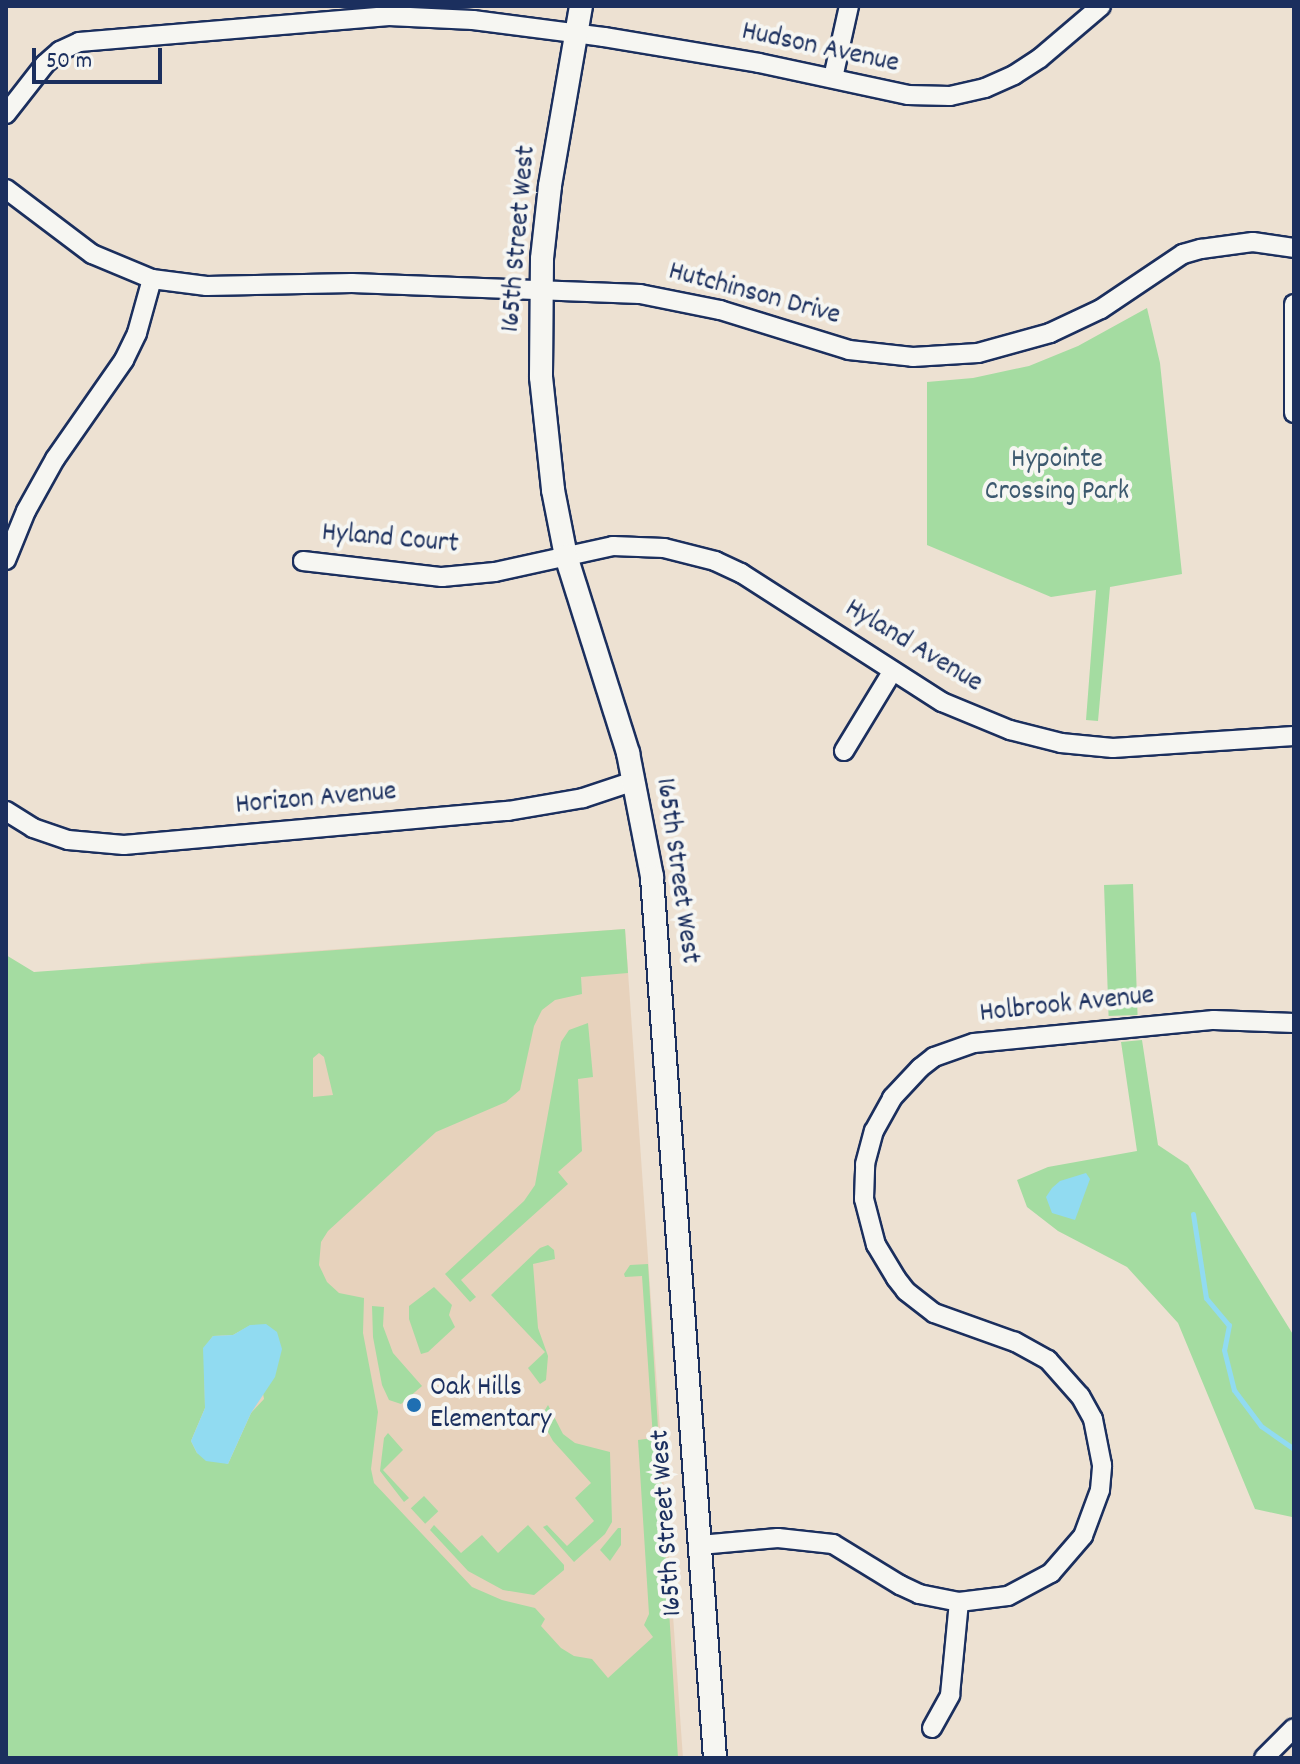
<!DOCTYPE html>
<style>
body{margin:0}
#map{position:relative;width:1300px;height:1764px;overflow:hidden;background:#ede1d2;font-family:Dekko,sans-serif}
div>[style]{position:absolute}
.built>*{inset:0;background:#e7d2bc;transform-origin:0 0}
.green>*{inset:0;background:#a4dca1;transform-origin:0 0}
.water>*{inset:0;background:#91dbf1}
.stream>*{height:5px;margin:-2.5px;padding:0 2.5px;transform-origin:2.5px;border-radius:2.5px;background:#91dbf1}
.roads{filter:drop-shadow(2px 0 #1b2f5e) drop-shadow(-2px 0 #1b2f5e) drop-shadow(0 2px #1b2f5e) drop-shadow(0 -2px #1b2f5e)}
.minor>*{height:18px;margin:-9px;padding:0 9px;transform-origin:9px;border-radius:9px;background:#f6f6f2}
.tertiary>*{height:22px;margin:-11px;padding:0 11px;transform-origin:11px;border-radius:11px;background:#f6f6f2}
.dots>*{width:22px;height:22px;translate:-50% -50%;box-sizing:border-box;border:4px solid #f6f6f2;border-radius:50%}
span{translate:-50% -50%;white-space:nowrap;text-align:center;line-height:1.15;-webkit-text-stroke:8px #f6f6f2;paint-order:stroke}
.street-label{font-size:28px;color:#1b2f5e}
.park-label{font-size:28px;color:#3d5a6f}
.poi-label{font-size:28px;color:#1b2f5e}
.left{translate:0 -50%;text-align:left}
.frame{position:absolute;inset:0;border:8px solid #1b2f5e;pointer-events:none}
.scale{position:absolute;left:32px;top:48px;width:130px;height:36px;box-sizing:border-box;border:4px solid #1b2f5e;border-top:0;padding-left:10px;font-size:24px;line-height:28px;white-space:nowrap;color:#1b2f5e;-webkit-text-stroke:6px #f6f6f2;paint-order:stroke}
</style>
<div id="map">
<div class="built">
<i style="left:625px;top:929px;width:831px;height:486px;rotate:86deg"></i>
</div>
<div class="green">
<i style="clip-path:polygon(1147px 308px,1160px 363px,1182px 574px,1110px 587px,1098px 721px,1086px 720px,1096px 590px,1051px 597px,927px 545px,927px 382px,973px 378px,1029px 366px,1078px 346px)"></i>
<i style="left:1133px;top:884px;width:131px;height:29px;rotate:88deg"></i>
<i style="clip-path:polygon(evenodd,625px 929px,628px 973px,581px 977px,582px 994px,555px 1000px,542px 1010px,534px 1026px,520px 1090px,506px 1102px,436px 1132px,328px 1231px,321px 1242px,319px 1265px,327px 1282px,339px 1293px,364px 1298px,363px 1333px,378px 1412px,371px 1469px,374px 1483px,472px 1587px,502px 1600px,535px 1608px,545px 1619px,541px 1626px,561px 1648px,574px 1656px,592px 1659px,608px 1678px,653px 1637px,644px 1625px,649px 1614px,638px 1440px,653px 1438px,642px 1276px,625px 1277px,624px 1274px,630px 1265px,648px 1264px,678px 1758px,6px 1758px,6px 955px,34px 972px,625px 929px,319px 1053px,324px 1057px,333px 1095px,313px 1097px,313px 1058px,319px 1053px,625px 929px,251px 1325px,264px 1399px,251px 1413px,228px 1464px,197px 1453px,191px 1441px,205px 1408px,204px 1348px,213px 1336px,233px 1335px,251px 1325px)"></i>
<i style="clip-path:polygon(588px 1023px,593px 1077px,578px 1079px,582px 1151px,558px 1172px,568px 1184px,461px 1280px,476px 1297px,470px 1302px,445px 1274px,524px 1201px,535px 1185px,561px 1042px,569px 1030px)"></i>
<i style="clip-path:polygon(1142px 1040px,1158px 1145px,1188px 1165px,1294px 1336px,1294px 1522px,1292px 1517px,1255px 1509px,1178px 1323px,1127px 1267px,1058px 1231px,1027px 1207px,1017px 1180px,1048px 1167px,1137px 1151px,1121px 1042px)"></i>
<i style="clip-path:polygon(548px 1245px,554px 1250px,555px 1259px,533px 1264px,538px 1328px,548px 1356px,546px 1380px,540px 1384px,528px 1368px,545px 1352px,491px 1295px,540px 1248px)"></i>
<i style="clip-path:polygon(434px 1287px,452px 1305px,449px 1315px,455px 1327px,428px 1352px,421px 1354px,409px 1319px,409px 1306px)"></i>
<i style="clip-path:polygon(372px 1306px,384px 1307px,383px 1326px,393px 1353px,422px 1386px,401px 1404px,389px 1400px,382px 1385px,373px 1337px)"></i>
<i style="clip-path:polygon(548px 1405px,563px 1434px,575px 1443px,610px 1452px,612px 1522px,605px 1534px,574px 1562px,543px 1527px,547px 1525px,567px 1546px,594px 1521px,575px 1498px,591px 1483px,553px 1441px,540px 1418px)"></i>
<i style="clip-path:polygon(388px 1433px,403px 1450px,383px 1470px,409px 1498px,404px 1502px,380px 1471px,384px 1438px)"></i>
<i style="left:424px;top:1496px;width:21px;height:18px;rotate:47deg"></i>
<i style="clip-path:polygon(434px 1525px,461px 1553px,482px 1535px,498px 1553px,528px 1525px,564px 1565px,564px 1570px,534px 1595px,503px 1590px,468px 1571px,430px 1530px)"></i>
<i style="clip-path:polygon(618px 1528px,621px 1528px,621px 1545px,610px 1561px,600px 1550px)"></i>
</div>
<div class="water">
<i style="clip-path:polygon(1086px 1173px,1090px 1179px,1075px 1220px,1052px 1213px,1046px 1197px,1052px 1188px,1060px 1181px)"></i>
<i style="clip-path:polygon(266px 1324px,277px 1332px,282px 1349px,275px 1377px,251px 1413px,228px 1464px,206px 1461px,197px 1453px,191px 1441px,205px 1408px,203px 1348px,213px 1336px,233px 1335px,250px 1325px)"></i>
</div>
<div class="stream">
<i style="left:1193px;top:1214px;width:85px;rotate:81.2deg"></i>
<i style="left:1206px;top:1298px;width:35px;rotate:50deg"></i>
<i style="left:1229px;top:1325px;width:25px;rotate:101deg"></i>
<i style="left:1224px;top:1350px;width:41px;rotate:76deg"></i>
<i style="left:1234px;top:1390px;width:45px;rotate:53.1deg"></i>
<i style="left:1261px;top:1426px;width:40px;rotate:34.9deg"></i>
</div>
<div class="roads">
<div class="minor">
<i style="left:833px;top:78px;width:74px;rotate:-77.5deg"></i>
<i style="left:6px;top:114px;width:63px;rotate:-52deg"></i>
<i style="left:45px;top:64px;width:20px;rotate:-41deg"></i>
<i style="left:60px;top:51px;width:21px;rotate:-25deg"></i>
<i style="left:79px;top:42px;width:311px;rotate:-4.8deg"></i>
<i style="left:389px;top:16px;width:84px;rotate:2.7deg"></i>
<i style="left:473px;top:20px;width:132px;rotate:7.4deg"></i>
<i style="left:604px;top:37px;width:157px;rotate:9.5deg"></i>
<i style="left:759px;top:63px;width:152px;rotate:12.1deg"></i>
<i style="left:908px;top:95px;width:42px;rotate:1.4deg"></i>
<i style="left:950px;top:96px;width:36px;rotate:-13deg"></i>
<i style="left:985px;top:88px;width:32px;rotate:-24deg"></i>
<i style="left:1014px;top:75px;width:31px;rotate:-33deg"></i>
<i style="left:1040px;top:58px;width:80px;rotate:-40.4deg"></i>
<i style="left:6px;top:189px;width:108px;rotate:37.1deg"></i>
<i style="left:92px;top:254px;width:65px;rotate:22.6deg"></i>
<i style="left:152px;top:279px;width:55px;rotate:7.3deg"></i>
<i style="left:207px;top:286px;width:145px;rotate:-1.2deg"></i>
<i style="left:352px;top:283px;width:288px;rotate:2.2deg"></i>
<i style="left:640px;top:294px;width:82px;rotate:11.3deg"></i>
<i style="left:720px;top:310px;width:135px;rotate:17.2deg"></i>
<i style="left:849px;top:350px;width:64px;rotate:6.2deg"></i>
<i style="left:913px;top:357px;width:65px;rotate:-3.5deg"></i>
<i style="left:978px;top:353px;width:75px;rotate:-15.5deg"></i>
<i style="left:1050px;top:333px;width:56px;rotate:-25.2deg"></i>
<i style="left:1101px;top:309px;width:99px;rotate:-33.9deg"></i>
<i style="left:1183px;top:254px;width:19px;rotate:-16deg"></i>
<i style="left:1201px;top:249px;width:52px;rotate:-7.7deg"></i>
<i style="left:1253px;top:242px;width:41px;rotate:8.3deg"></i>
<i style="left:1294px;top:304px;width:109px;rotate:90deg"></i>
<i style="left:6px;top:560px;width:53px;rotate:-67.8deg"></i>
<i style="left:26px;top:511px;width:60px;rotate:-60.9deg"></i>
<i style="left:55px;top:459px;width:121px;rotate:-55.1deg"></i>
<i style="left:124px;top:360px;width:30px;rotate:-64deg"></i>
<i style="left:137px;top:333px;width:56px;rotate:-74.5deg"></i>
<i style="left:303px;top:561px;width:140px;rotate:6.6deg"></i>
<i style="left:442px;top:577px;width:53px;rotate:-5.4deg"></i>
<i style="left:495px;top:572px;width:121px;rotate:-12.4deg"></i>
<i style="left:613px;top:546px;width:51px;rotate:2.2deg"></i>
<i style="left:664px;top:548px;width:53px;rotate:14.3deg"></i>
<i style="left:715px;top:561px;width:29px;rotate:25deg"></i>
<i style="left:741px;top:573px;width:239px;rotate:32.7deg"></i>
<i style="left:942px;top:702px;width:74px;rotate:22.4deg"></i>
<i style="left:1010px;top:730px;width:53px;rotate:14.3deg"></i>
<i style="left:1061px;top:743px;width:52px;rotate:5.5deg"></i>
<i style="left:1113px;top:748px;width:181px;rotate:-3.8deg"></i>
<i style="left:844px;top:751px;width:92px;rotate:-58.7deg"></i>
<i style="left:6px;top:811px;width:32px;rotate:32deg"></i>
<i style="left:33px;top:828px;width:37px;rotate:19deg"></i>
<i style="left:68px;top:840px;width:56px;rotate:5.1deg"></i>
<i style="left:124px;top:845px;width:386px;rotate:-5.1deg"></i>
<i style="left:508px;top:811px;width:76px;rotate:-9.8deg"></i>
<i style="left:583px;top:798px;width:54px;rotate:-18.4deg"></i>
<i style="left:700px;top:1545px;width:78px;rotate:-5.1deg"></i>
<i style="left:778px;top:1538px;width:55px;rotate:6.2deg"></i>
<i style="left:833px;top:1544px;width:79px;rotate:31.5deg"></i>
<i style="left:900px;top:1585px;width:21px;rotate:25deg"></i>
<i style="left:919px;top:1594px;width:41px;rotate:11.3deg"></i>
<i style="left:959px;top:1602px;width:49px;rotate:-7deg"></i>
<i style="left:1008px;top:1596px;width:49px;rotate:-28.1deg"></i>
<i style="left:1051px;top:1573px;width:49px;rotate:-49.1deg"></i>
<i style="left:1083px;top:1536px;width:49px;rotate:-69.7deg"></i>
<i style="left:1100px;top:1490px;width:25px;rotate:-85deg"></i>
<i style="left:1102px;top:1465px;width:47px;rotate:-101.1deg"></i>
<i style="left:1093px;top:1419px;width:26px;rotate:-119deg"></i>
<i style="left:1080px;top:1396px;width:48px;rotate:-131.6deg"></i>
<i style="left:1048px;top:1360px;width:38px;rotate:-151deg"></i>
<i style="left:1015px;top:1342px;width:86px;rotate:-160.3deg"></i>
<i style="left:934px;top:1313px;width:36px;rotate:-142deg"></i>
<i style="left:906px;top:1291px;width:16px;rotate:-128deg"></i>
<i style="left:896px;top:1278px;width:39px;rotate:-121deg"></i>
<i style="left:876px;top:1245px;width:48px;rotate:-104.6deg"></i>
<i style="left:864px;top:1199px;width:35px;rotate:-88deg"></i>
<i style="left:865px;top:1164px;width:34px;rotate:-75deg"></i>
<i style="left:874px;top:1131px;width:38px;rotate:-61deg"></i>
<i style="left:892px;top:1098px;width:41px;rotate:-47deg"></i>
<i style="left:920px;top:1068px;width:18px;rotate:-38deg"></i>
<i style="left:934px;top:1057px;width:42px;rotate:-19.3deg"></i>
<i style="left:974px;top:1043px;width:241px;rotate:-5.5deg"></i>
<i style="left:1214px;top:1020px;width:80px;rotate:2.1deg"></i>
<i style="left:932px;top:1728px;width:38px;rotate:-61deg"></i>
<i style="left:950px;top:1695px;width:93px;rotate:-84.5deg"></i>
<i style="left:1264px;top:1758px;width:42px;rotate:-45deg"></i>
</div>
<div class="tertiary">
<i style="left:581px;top:6px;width:183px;rotate:99.8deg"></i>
<i style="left:550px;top:186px;width:73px;rotate:96.3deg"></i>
<i style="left:542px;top:259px;width:118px;rotate:90.5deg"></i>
<i style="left:541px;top:377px;width:114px;rotate:83.9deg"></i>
<i style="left:553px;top:490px;width:67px;rotate:78.9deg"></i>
<i style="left:566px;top:556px;width:207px;rotate:72.5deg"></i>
<i style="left:628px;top:753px;width:126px;rotate:79deg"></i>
<i style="left:652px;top:877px;width:883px;rotate:85.91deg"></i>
</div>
</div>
<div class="dots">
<i style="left:414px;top:1405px;background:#1f6fb2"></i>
</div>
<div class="street-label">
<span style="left:820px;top:49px;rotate:12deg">Hudson Avenue</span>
<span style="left:520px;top:239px;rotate:-85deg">165th Street West</span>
<span style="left:754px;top:295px;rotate:15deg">Hutchinson Drive</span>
<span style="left:390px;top:540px;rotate:5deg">Hyland Court</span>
<span style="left:913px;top:647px;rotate:31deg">Hyland Avenue</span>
<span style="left:316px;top:800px;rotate:-5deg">Horizon Avenue</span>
<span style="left:676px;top:871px;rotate:82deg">165th Street West</span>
<span style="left:1067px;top:1006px;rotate:-6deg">Holbrook Avenue</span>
<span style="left:668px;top:1523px;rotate:-94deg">165th Street West</span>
</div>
<div class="park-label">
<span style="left:1057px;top:477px">Hypointe<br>Crossing Park</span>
</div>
<div class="poi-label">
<span class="left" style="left:430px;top:1405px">Oak Hills<br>Elementary</span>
</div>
<div class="frame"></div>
<div class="scale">50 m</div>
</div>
